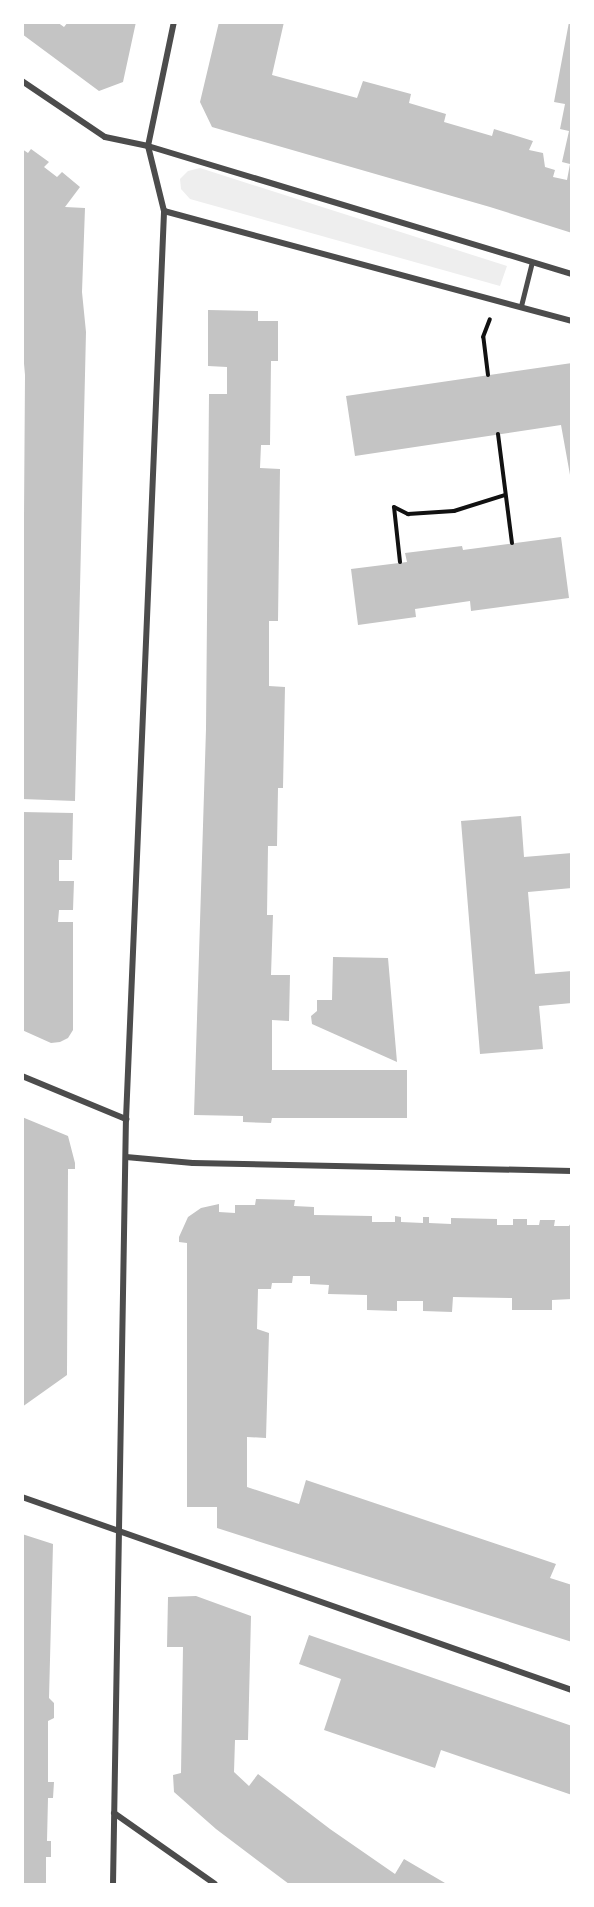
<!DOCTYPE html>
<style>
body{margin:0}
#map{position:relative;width:594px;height:1907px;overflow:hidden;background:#fff;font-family:"Fira Sans",sans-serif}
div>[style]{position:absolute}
.green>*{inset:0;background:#eee}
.building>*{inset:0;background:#c4c4c4}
.path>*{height:4px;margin:-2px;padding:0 2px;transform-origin:2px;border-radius:2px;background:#111}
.service>*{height:4.5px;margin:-2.25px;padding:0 2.25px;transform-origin:2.25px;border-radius:2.25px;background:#4c4c4c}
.minor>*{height:6px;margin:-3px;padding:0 3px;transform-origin:3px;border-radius:3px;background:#4c4c4c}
span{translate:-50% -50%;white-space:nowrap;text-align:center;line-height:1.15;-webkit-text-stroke:6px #fff;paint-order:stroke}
.frame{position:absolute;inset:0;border:24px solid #fff;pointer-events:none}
</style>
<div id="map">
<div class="green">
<i style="clip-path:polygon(200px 168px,507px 266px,500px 286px,190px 199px,181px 189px,180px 179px,188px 171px)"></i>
</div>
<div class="building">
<i style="clip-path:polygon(22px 22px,57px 22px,64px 27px,68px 22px,136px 22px,123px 82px,99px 91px,22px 34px)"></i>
<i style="clip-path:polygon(219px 22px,284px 22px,272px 75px,357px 98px,363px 81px,411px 94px,409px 103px,446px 114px,444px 122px,492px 136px,494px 129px,533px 141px,529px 150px,543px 153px,545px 167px,555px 170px,553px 177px,567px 180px,570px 164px,562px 162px,569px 131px,560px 129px,565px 104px,554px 102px,569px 22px,572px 22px,572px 233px,490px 207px,212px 127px,200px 102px)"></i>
<i style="clip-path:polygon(22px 149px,28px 153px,31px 149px,49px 162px,44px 167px,57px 177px,62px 172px,80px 187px,65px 207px,85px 208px,82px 292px,86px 332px,75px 801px,22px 799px,25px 375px,22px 341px)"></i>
<i style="clip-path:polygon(208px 310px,258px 311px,258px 321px,278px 321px,278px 361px,271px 361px,270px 445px,261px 445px,260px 468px,280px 469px,278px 621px,269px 621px,269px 686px,285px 687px,283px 788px,278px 788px,277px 846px,268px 846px,267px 915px,273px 915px,271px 975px,290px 975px,289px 1021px,272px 1020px,272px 1070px,407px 1070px,407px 1118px,272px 1118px,271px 1123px,243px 1122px,243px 1116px,194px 1115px,206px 729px,209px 394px,227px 394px,227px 367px,208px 366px)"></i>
<i style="clip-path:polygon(572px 363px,572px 486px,561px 425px,355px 456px,346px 396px)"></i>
<i style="clip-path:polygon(561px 537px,569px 598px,471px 611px,470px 601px,415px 609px,416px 617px,358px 625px,351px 569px,407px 562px,405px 553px,462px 546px,463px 550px)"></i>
<i style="clip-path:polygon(22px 812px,73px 813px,72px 860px,59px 860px,59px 881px,74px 881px,73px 910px,59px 910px,58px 922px,73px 922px,73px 1030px,68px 1038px,60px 1042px,51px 1043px,22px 1030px)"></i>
<i style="clip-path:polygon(521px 816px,524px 857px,572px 853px,572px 888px,528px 892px,535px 974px,572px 971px,572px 1003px,539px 1006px,543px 1049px,480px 1054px,461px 821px)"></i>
<i style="clip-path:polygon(333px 957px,388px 958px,397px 1062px,312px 1024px,311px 1016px,317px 1011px,317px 1000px,332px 1000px)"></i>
<i style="clip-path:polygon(22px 1117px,68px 1136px,75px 1163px,75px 1169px,68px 1169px,67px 1375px,22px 1407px)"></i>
<i style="clip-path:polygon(256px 1199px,295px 1200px,294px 1206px,314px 1207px,314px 1215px,372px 1216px,372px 1222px,395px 1222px,395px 1216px,401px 1217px,401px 1222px,423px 1223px,423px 1217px,429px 1217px,429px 1223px,451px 1224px,451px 1218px,497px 1219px,497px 1225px,513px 1225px,513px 1219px,527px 1219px,527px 1225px,539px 1225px,540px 1220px,555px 1220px,554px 1226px,569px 1226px,572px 1221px,572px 1299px,552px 1300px,552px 1310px,512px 1310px,512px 1298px,453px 1297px,452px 1312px,423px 1311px,423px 1301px,397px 1301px,397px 1311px,367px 1310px,367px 1295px,328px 1294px,329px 1285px,310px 1284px,310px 1276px,293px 1276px,292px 1283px,272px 1283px,271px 1289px,258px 1289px,257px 1329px,269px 1333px,266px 1438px,247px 1437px,247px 1487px,299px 1504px,306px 1480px,556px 1564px,550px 1578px,572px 1585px,572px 1642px,217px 1528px,217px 1507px,187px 1507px,187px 1243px,179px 1242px,179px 1237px,188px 1217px,201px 1208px,219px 1204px,219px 1212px,235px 1213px,235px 1205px,255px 1205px)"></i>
<i style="clip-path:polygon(22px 1534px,53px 1544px,49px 1698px,54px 1703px,54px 1718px,48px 1721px,48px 1782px,54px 1782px,53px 1798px,48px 1798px,47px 1841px,51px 1841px,51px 1857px,46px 1857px,46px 1884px,22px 1884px)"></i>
<i style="clip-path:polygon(196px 1596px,251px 1616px,248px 1740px,235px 1740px,234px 1772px,249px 1786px,258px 1774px,330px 1829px,395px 1874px,404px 1859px,445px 1883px,444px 1884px,289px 1884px,216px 1829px,174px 1792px,173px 1775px,181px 1773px,183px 1647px,167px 1647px,168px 1597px)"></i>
<i style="clip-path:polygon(309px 1635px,572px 1726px,572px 1795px,441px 1750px,435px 1768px,324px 1730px,341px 1679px,299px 1664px)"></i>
</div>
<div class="path">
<i style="left:488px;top:375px;width:38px;rotate:-97deg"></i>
<i style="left:483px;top:337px;width:19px;rotate:-69deg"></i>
<i style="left:498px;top:434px;width:110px;rotate:82.7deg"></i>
<i style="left:400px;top:562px;width:55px;rotate:-96.2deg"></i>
<i style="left:394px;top:507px;width:16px;rotate:27deg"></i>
<i style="left:408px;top:514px;width:46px;rotate:-3.7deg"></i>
<i style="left:454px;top:511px;width:53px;rotate:-17.4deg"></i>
</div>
<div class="service">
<i style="left:521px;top:306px;width:45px;rotate:-76deg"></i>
</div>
<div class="minor">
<i style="left:22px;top:81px;width:100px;rotate:34deg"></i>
<i style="left:105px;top:137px;width:44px;rotate:11.8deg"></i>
<i style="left:148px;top:146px;width:443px;rotate:16.8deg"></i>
<i style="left:164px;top:211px;width:423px;rotate:15.1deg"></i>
<i style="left:22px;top:1076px;width:113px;rotate:22.5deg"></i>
<i style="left:126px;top:1157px;width:67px;rotate:5.1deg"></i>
<i style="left:193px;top:1163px;width:379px;rotate:1.2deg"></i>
<i style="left:22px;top:1497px;width:583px;rotate:19.34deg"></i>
<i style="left:114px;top:1813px;width:123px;rotate:35.1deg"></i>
<i style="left:113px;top:1884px;width:765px;rotate:-89.03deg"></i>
<i style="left:126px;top:1119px;width:909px;rotate:-87.6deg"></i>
<i style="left:164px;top:211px;width:67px;rotate:-103.8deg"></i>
<i style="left:148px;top:146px;width:127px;rotate:-78.2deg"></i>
</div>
<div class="frame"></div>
</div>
